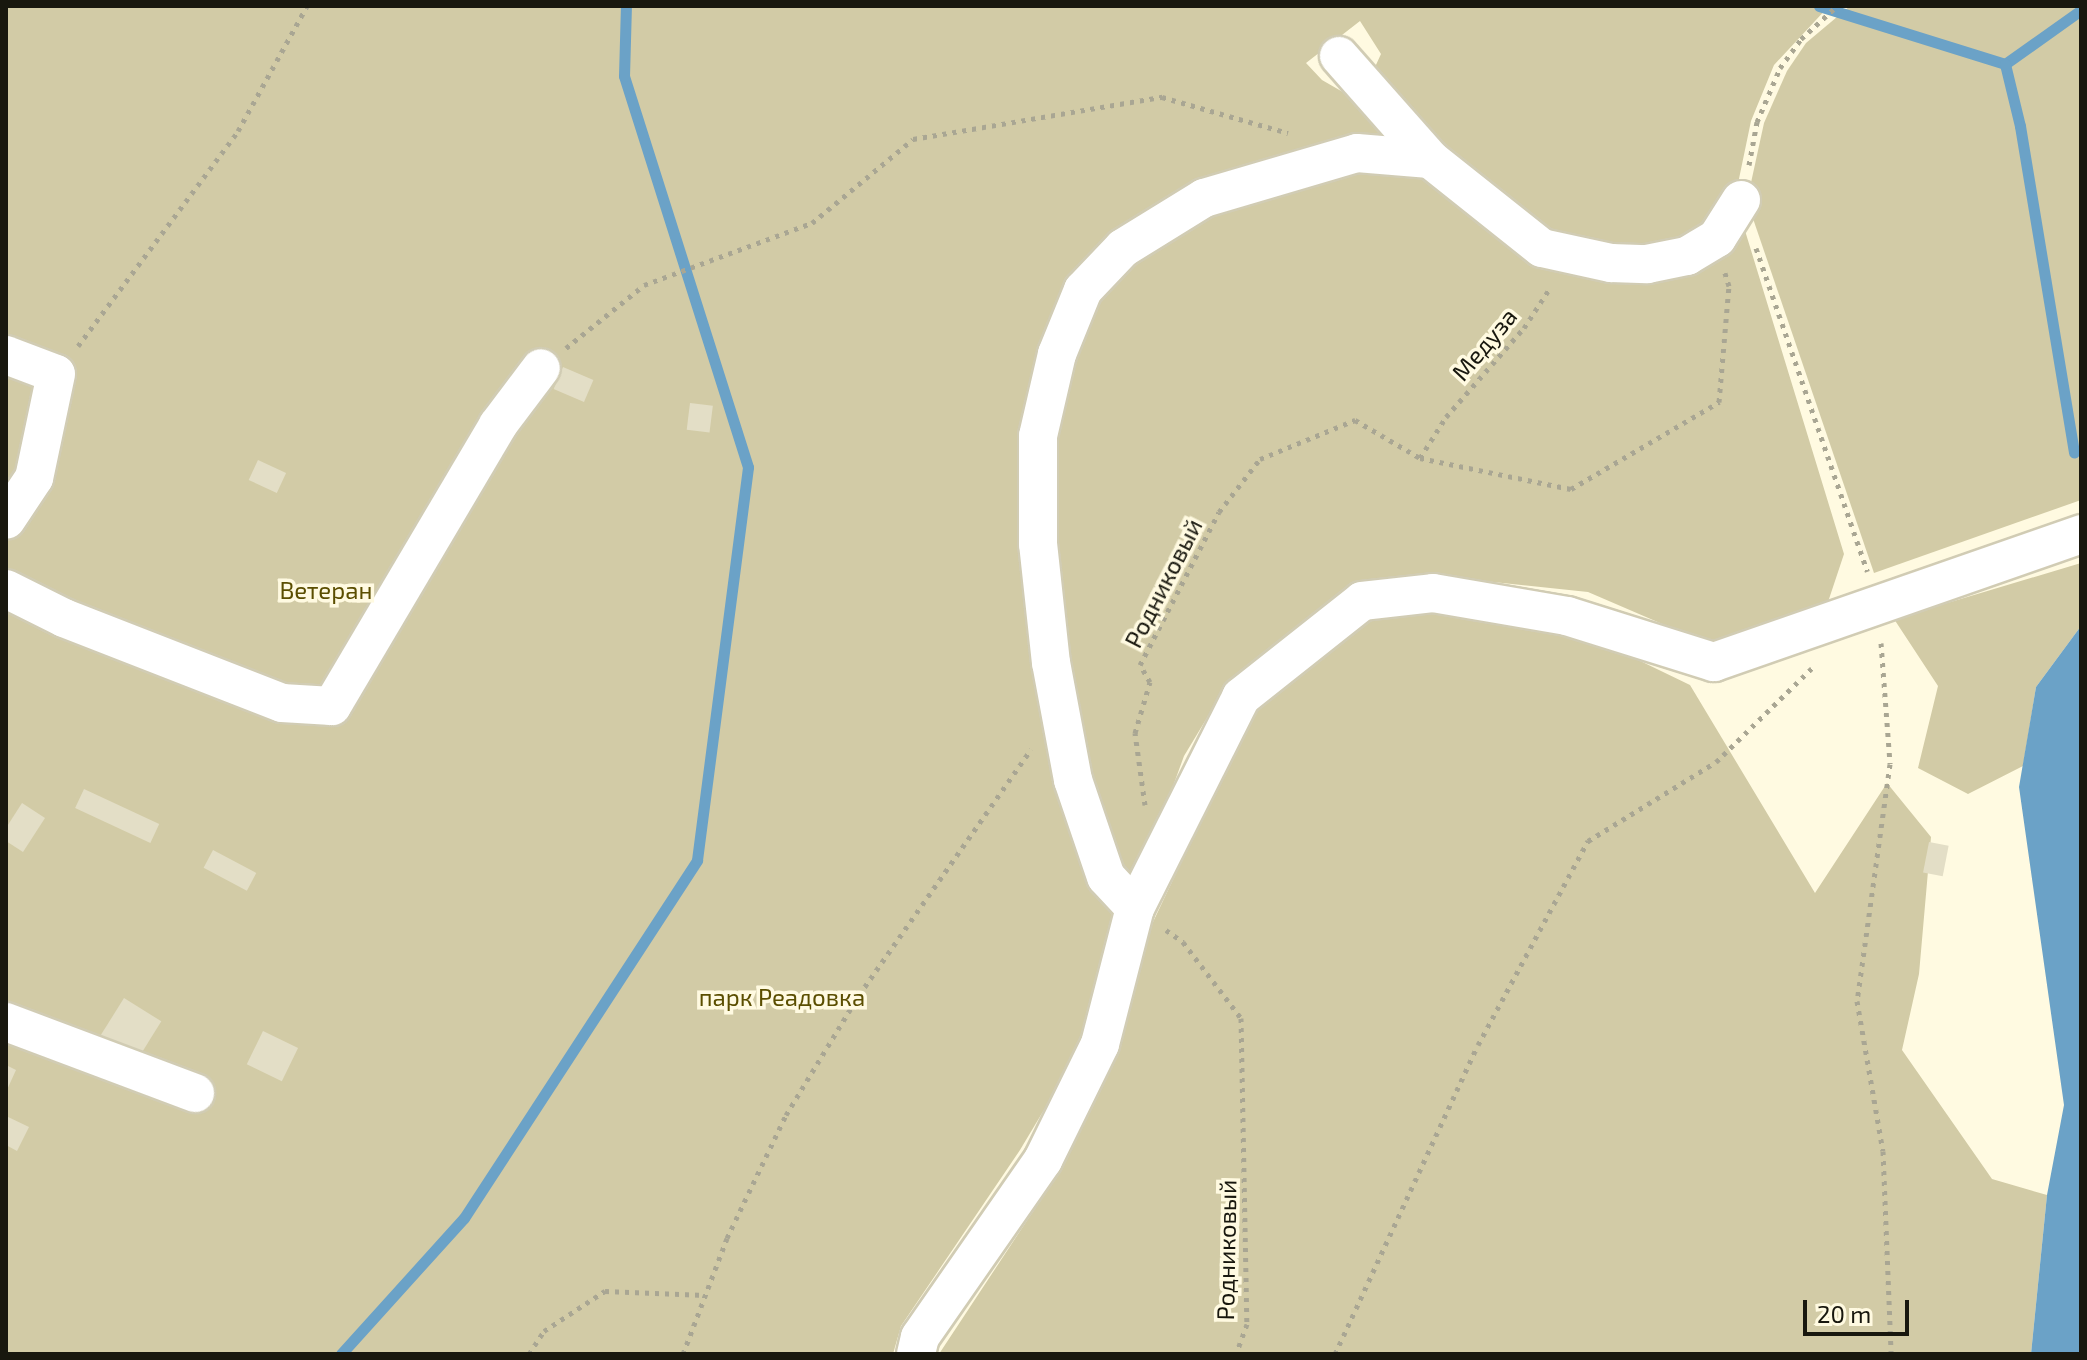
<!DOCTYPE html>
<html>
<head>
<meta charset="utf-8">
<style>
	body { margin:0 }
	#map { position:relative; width:2087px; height:1360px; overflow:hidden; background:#fffae1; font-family:"Exo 2",sans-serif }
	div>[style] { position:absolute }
	.green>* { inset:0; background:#d2cba6 }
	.water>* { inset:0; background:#6ba2c7 }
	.stream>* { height:11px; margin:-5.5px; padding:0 5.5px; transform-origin:5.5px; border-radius:5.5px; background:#6ba2c7 }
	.building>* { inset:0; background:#e3dec6; transform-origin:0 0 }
	.path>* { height:5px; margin-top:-2.5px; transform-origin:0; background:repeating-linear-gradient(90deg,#a9a693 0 4px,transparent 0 10px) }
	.roads { filter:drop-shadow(2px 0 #d1ccb4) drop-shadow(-2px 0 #d1ccb4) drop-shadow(0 2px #d1ccb4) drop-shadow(0 -2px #d1ccb4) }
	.minor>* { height:38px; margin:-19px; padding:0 19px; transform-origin:19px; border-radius:19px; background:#fff }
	span { translate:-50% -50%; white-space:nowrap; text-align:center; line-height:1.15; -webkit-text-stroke:7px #fffae1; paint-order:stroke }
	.street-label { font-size:24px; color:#18170e }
	.park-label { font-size:24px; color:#5b4e00 }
	.frame { position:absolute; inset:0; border:8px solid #18170e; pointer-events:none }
	.scale { position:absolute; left:1803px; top:1300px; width:106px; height:36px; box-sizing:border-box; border:4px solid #18170e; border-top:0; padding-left:10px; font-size:24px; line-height:28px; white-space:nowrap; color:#18170e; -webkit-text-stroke:6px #fffae1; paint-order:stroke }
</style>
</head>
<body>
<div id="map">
	<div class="green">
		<i style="clip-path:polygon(6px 6px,1829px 6px,1774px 65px,1751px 121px,1735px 198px,1686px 252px,1544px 243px,1476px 191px,1398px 101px,1375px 67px,1381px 54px,1360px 21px,1306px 63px,1322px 80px,1355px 99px,1411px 153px,1320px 155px,1076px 287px,1029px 545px,1122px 919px,1087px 1038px,1020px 1150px,901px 1326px,893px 1354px,6px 1354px)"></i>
		<i style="clip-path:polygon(1850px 6px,2081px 6px,2081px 500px,1874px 573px,1747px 201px,1764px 123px,1787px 71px,1806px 43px)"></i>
		<i style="clip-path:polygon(1430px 166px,1540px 252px,1647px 268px,1739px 211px,1844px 554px,1826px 608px,1711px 645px,1588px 592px,1437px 576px,1228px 683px,1184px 756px,1137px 885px,1114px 865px,1083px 778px,1047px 544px,1064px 355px,1129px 253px,1208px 204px,1325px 168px)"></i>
		<i style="clip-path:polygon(2081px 563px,2081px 626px,2036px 687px,2023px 766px,1968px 794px,1918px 768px,1938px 686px,1894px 619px)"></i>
		<i style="clip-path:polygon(1427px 612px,1601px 642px,1690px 685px,1815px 893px,1887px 783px,1931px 837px,1919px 974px,1902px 1050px,1992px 1179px,2047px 1195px,2031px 1354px,939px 1354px,1059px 1172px,1111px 1050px,1153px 922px,1253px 711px,1362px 618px)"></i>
	</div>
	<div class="water">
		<i style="clip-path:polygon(2081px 626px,2081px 1354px,2031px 1354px,2047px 1195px,2064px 1105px,2019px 787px,2036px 687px)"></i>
	</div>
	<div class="stream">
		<i style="left:1819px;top:6px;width:195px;rotate:17.3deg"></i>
		<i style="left:2005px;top:64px;width:93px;rotate:-35.4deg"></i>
		<i style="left:2005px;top:64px;width:64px;rotate:76.4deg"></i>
		<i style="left:2020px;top:126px;width:331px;rotate:80.6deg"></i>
		<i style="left:341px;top:1354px;width:183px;rotate:-47.9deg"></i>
		<i style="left:464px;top:1218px;width:427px;rotate:-56.9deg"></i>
		<i style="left:697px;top:860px;width:396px;rotate:-82.6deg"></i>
		<i style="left:748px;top:467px;width:410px;rotate:-107.6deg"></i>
		<i style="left:624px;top:76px;width:70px;rotate:-88.4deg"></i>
	</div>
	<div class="building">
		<i style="left:563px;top:367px;width:33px;height:24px;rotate:23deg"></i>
		<i style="left:690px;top:403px;width:23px;height:27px;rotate:7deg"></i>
		<i style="left:258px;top:460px;width:31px;height:22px;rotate:25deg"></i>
		<i style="left:84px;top:789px;width:83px;height:21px;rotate:25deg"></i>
		<i style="clip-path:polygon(22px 803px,45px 818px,23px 852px,6px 841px,6px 828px)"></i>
		<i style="left:1929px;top:842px;width:20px;height:31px;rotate:11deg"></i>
		<i style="left:213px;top:850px;width:49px;height:20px;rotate:28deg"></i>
		<i style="left:124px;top:998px;width:44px;height:44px;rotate:32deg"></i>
		<i style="left:263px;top:1031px;width:39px;height:37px;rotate:26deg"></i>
		<i style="clip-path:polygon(6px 1065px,16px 1070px,6px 1092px)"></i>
		<i style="clip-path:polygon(6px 1116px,29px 1127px,17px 1151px,6px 1145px)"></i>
	</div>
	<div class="path">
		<i style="left:1749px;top:165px;width:44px;rotate:-79.5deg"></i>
		<i style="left:1757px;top:122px;width:59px;rotate:-66.9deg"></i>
		<i style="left:1780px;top:68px;width:36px;rotate:-54deg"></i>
		<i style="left:1801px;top:39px;width:49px;rotate:-42.5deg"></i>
		<i style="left:1756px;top:248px;width:342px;rotate:71deg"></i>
		<i style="left:78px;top:346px;width:268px;rotate:-53.3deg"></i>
		<i style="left:238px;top:131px;width:143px;rotate:-61.1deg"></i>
		<i style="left:566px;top:348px;width:100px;rotate:-38.9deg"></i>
		<i style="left:644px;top:285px;width:179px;rotate:-20.3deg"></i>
		<i style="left:812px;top:223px;width:131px;rotate:-39.7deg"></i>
		<i style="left:913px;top:139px;width:253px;rotate:-9.6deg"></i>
		<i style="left:1162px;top:97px;width:131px;rotate:15.9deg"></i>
		<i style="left:1420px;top:458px;width:49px;rotate:-57.6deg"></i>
		<i style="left:1446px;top:417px;width:118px;rotate:-48.8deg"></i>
		<i style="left:1524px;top:328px;width:48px;rotate:-57deg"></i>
		<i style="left:1881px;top:643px;width:121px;rotate:85.7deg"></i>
		<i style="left:1890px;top:764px;width:239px;rotate:97.9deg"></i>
		<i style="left:1857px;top:1001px;width:152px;rotate:80.2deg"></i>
		<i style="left:1883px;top:1151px;width:203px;rotate:87.7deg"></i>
		<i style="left:1145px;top:805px;width:73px;rotate:-97.9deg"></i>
		<i style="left:1135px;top:733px;width:53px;rotate:-73.6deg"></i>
		<i style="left:1150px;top:682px;width:20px;rotate:-120deg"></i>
		<i style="left:1140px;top:665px;width:172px;rotate:-62.7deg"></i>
		<i style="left:1219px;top:512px;width:67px;rotate:-52.3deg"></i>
		<i style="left:1260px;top:459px;width:103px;rotate:-22.3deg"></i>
		<i style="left:1355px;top:420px;width:75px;rotate:30.3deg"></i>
		<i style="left:1420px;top:458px;width:154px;rotate:11.6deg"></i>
		<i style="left:1571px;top:489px;width:172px;rotate:-30.4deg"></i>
		<i style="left:1719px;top:402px;width:116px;rotate:-85.1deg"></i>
		<i style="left:1729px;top:286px;width:14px;rotate:-107deg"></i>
		<i style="left:1166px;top:930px;width:21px;rotate:35deg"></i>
		<i style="left:1183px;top:942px;width:96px;rotate:52.7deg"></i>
		<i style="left:1241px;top:1018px;width:306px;rotate:88.9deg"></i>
		<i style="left:1247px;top:1324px;width:32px;rotate:110deg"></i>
		<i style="left:529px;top:1354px;width:27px;rotate:-57deg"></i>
		<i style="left:544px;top:1331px;width:73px;rotate:-33.3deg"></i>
		<i style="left:605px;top:1291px;width:100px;rotate:2.3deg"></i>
		<i style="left:683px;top:1354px;width:124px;rotate:-69.2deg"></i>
		<i style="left:727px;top:1238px;width:136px;rotate:-64.4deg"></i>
		<i style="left:786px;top:1115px;width:140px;rotate:-58.7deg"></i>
		<i style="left:859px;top:995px;width:300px;rotate:-55deg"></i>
		<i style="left:1335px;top:1354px;width:340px;rotate:-65.2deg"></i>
		<i style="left:1478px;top:1045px;width:232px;rotate:-61.7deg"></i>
		<i style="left:1588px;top:841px;width:150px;rotate:-31.7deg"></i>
		<i style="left:1716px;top:762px;width:134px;rotate:-44.4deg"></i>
	</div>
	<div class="roads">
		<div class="minor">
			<i style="left:1339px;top:56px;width:137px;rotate:48.5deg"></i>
			<i style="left:6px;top:355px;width:53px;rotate:20.8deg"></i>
			<i style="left:56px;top:374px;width:106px;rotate:101.9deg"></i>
			<i style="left:34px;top:478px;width:50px;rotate:123.7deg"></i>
			<i style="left:6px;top:589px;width:65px;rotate:26.6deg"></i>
			<i style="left:64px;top:618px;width:234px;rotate:21.3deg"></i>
			<i style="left:282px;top:703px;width:50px;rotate:3.4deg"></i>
			<i style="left:332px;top:706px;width:326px;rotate:-59.4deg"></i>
			<i style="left:498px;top:425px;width:71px;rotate:-53deg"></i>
			<i style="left:1135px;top:908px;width:42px;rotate:-133.1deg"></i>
			<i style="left:1106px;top:877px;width:102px;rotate:-108.8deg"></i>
			<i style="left:1073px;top:780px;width:119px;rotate:-100.6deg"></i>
			<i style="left:1051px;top:663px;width:120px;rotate:-96.2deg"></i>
			<i style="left:1038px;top:544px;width:108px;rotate:-90deg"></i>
			<i style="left:1038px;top:436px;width:84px;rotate:-77deg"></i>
			<i style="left:1057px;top:354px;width:69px;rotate:-67.9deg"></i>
			<i style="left:1083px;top:290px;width:58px;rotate:-46.4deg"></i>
			<i style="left:1123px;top:248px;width:95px;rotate:-31.7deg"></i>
			<i style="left:1204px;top:198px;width:159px;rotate:-16.4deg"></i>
			<i style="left:1357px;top:153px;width:73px;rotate:4.7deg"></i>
			<i style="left:1430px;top:159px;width:143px;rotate:38.5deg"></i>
			<i style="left:1542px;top:248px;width:71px;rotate:12.3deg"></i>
			<i style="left:1611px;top:263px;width:36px;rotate:2deg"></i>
			<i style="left:1647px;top:264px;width:41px;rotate:-11.3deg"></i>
			<i style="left:1687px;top:256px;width:35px;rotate:-31deg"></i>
			<i style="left:1717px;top:238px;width:45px;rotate:-57.7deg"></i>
			<i style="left:6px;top:1022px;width:202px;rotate:20.6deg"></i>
			<i style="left:916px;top:1354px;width:17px;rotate:-77deg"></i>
			<i style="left:920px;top:1337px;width:216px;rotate:-55.2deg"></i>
			<i style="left:1043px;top:1160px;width:129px;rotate:-63.8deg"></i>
			<i style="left:1100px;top:1044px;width:140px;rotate:-75.6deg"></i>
			<i style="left:1135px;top:908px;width:236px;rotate:-63.3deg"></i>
			<i style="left:1241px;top:697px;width:154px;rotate:-38.4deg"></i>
			<i style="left:1362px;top:601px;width:71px;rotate:-6.4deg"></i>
			<i style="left:1433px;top:593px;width:136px;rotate:9.7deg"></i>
			<i style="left:1567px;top:616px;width:154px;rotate:17.4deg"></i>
			<i style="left:1714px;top:662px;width:389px;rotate:-19.2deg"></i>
		</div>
	</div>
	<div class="street-label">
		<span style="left:1484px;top:344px;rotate:-50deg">Медуза</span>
		<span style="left:1163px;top:583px;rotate:-63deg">Родниковый</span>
		<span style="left:1226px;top:1250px;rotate:-89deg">Родниковый</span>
	</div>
	<div class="park-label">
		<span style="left:326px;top:590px">Ветеран</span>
		<span style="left:782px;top:997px">парк Реадовка</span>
	</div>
	<div class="frame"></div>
	<div class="scale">20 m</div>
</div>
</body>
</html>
